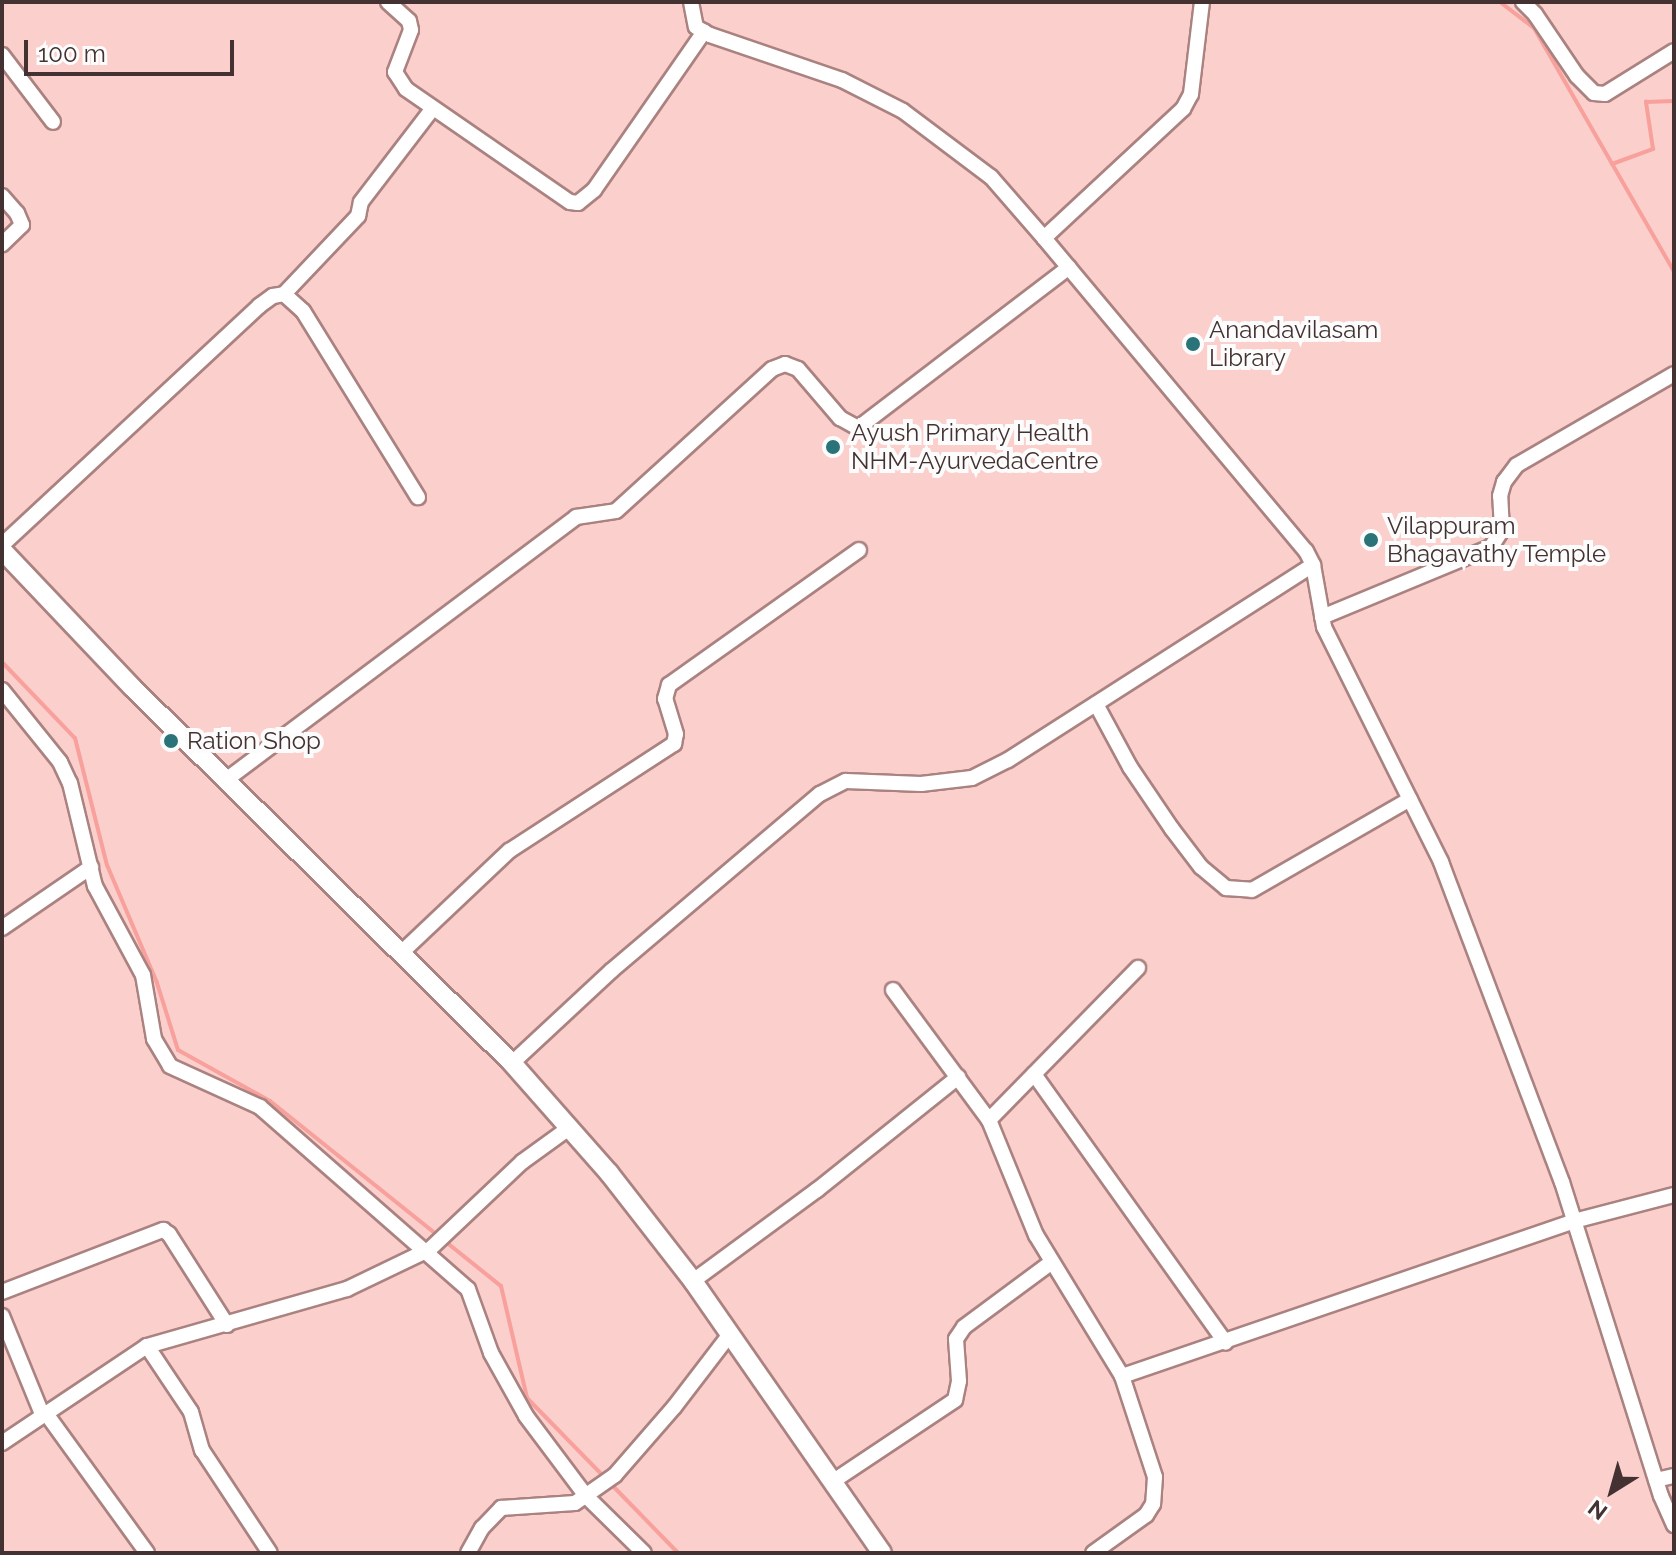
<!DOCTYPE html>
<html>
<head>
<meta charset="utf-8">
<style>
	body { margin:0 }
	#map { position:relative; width:1676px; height:1555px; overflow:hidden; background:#fbcfcc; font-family:Raleway,sans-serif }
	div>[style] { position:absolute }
	.stream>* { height:4px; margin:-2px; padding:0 2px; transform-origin:2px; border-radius:2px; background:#f8a09c }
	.roads { filter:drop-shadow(2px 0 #aa8280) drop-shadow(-2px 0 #aa8280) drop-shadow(0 2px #aa8280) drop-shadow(0 -2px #aa8280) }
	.minor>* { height:14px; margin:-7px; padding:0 7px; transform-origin:7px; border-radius:7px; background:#fff }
	.tertiary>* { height:18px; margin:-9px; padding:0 9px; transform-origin:9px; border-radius:9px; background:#fff }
	.dots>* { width:22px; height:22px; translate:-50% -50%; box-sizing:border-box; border:4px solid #fcfcfc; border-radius:50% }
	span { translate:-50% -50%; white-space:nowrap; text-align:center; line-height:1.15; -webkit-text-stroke:8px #fcfcfc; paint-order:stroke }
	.poi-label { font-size:24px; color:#433231 }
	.left { translate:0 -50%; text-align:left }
	.frame { position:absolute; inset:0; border:4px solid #433231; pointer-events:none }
	.north { position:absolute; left:1572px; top:1451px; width:80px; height:80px; -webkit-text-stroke:6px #fcfcfc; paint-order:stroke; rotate:217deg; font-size:22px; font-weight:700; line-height:32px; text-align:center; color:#433231 }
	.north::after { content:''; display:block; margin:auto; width:28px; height:36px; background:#433231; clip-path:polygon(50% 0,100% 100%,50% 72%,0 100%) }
	.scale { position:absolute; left:24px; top:40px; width:210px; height:36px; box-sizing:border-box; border:4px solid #433231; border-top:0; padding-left:10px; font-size:24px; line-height:28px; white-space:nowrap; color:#433231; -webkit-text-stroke:6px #fcfcfc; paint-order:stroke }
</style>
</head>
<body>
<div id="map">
	<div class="stream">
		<i style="left:1500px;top:2px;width:43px;rotate:37.4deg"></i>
		<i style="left:1534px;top:28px;width:280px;rotate:60.1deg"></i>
		<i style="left:1612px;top:164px;width:44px;rotate:-20.1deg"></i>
		<i style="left:1653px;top:149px;width:48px;rotate:-98.5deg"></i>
		<i style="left:1646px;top:102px;width:28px;rotate:-2deg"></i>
		<i style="left:2px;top:662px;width:105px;rotate:46.2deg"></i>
		<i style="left:75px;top:738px;width:131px;rotate:75.9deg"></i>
		<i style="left:107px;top:865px;width:128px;rotate:67deg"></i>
		<i style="left:157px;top:983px;width:70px;rotate:72.6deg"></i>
		<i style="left:178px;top:1050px;width:105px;rotate:29deg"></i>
		<i style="left:270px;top:1101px;width:296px;rotate:38.7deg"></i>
		<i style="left:501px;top:1286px;width:115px;rotate:76.9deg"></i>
		<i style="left:527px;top:1398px;width:110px;rotate:45.7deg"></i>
		<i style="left:610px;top:1483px;width:98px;rotate:45.8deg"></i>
	</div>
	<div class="roads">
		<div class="minor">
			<i style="left:388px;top:2px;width:28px;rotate:42deg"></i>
			<i style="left:409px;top:21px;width:9px;rotate:77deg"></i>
			<i style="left:411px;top:30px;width:45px;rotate:110.9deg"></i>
			<i style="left:395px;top:72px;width:20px;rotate:57deg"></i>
			<i style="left:406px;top:89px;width:199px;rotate:34.6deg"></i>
			<i style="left:570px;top:202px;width:8px;rotate:7deg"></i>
			<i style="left:578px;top:203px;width:21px;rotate:-39deg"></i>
			<i style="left:594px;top:190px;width:193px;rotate:-55.2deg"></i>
			<i style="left:691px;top:2px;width:25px;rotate:79deg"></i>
			<i style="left:696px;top:27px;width:16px;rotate:30deg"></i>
			<i style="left:710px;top:35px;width:139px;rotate:18.8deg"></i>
			<i style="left:842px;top:80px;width:68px;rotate:26.9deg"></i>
			<i style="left:903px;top:111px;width:110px;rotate:36.9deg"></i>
			<i style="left:991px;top:177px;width:81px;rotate:49deg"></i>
			<i style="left:1044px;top:238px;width:190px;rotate:-42.9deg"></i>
			<i style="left:1183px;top:109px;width:17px;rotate:-62deg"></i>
			<i style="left:1191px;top:94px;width:93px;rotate:-83.2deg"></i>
			<i style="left:1523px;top:2px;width:17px;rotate:45deg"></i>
			<i style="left:1535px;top:14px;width:75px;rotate:55.9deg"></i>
			<i style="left:1577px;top:76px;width:24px;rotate:45deg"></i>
			<i style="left:1594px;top:93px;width:11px;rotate:5deg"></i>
			<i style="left:1605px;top:94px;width:81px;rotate:-31.9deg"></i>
			<i style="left:2px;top:55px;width:84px;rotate:52.7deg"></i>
			<i style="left:2px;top:196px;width:23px;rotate:49deg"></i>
			<i style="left:17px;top:213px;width:13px;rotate:67deg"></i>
			<i style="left:22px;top:225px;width:28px;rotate:136deg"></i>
			<i style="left:1044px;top:238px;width:408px;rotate:50.1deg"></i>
			<i style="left:1306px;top:551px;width:16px;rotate:63deg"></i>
			<i style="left:1313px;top:565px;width:63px;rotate:79.9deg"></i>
			<i style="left:1324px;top:627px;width:263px;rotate:63.5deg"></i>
			<i style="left:1441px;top:862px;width:342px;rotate:69.3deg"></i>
			<i style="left:1562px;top:1182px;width:329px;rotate:72.5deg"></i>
			<i style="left:1661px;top:1496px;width:32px;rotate:66deg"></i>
			<i style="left:284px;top:294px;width:108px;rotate:-46.5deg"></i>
			<i style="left:358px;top:216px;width:14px;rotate:-78deg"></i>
			<i style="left:361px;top:202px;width:118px;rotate:-52.5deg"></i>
			<i style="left:2px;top:545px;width:351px;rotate:-42.9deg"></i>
			<i style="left:259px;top:306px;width:17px;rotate:-36deg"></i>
			<i style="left:273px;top:296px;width:11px;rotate:-10deg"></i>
			<i style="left:284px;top:294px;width:25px;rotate:42deg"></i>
			<i style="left:303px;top:311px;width:219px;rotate:58.3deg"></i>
			<i style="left:1322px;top:617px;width:183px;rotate:-22.5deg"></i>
			<i style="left:1491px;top:547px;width:20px;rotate:-57deg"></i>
			<i style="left:1502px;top:530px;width:34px;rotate:-93deg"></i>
			<i style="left:1500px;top:496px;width:15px;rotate:-74deg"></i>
			<i style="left:1504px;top:482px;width:21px;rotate:-53deg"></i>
			<i style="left:1517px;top:465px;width:181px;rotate:-30.1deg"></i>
			<i style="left:2px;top:690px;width:92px;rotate:51.1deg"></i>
			<i style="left:60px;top:762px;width:23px;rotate:65deg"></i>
			<i style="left:70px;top:783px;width:106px;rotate:76.4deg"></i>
			<i style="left:95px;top:886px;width:101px;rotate:61.7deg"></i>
			<i style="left:143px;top:975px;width:65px;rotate:80.2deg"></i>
			<i style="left:154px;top:1039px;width:31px;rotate:59deg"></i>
			<i style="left:170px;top:1066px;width:99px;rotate:24.5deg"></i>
			<i style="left:260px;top:1107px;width:276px;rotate:41.2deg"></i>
			<i style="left:468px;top:1289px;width:68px;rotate:70.2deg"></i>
			<i style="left:491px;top:1353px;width:72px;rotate:60.9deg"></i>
			<i style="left:526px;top:1416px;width:100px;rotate:53.1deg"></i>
			<i style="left:586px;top:1496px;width:81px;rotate:44.5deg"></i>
			<i style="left:1096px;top:704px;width:72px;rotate:61.6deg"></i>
			<i style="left:1130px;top:767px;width:75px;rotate:55.9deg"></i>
			<i style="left:1172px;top:829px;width:48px;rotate:52.7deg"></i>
			<i style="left:1201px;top:867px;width:33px;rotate:40deg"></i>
			<i style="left:1226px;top:888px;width:26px;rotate:4deg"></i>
			<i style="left:1252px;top:890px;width:182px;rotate:-29.9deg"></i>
			<i style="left:226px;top:780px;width:438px;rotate:-36.9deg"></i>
			<i style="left:576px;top:517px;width:40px;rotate:-8.5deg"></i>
			<i style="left:616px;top:511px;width:211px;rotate:-42.3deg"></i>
			<i style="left:772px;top:369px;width:14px;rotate:-21deg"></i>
			<i style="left:785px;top:364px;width:14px;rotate:21deg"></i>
			<i style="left:798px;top:369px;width:65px;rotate:49.4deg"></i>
			<i style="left:840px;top:418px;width:21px;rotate:29deg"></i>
			<i style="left:858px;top:428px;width:265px;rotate:-37.3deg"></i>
			<i style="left:2px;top:928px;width:108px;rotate:-34.4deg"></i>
			<i style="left:401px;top:953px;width:149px;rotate:-43.4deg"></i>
			<i style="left:509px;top:851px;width:197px;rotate:-33deg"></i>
			<i style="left:674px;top:744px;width:10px;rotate:-79deg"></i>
			<i style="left:676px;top:734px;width:37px;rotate:-107deg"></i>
			<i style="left:665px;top:699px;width:15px;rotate:-74deg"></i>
			<i style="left:669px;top:685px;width:233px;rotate:-35.4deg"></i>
			<i style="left:893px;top:990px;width:162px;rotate:53.6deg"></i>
			<i style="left:989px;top:1120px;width:124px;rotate:67.8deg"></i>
			<i style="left:1036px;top:1235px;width:165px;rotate:58.6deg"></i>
			<i style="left:1122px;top:1376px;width:106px;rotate:71.9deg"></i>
			<i style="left:1155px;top:1477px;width:27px;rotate:94deg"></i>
			<i style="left:1153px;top:1504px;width:13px;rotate:122deg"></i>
			<i style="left:1146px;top:1515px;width:65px;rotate:144.4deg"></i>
			<i style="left:512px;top:1063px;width:135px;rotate:-42.9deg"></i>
			<i style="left:611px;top:971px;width:274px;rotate:-40.3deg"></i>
			<i style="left:820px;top:794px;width:29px;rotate:-27deg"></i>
			<i style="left:846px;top:781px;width:75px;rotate:2.3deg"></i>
			<i style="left:921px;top:784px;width:51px;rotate:-6.7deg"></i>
			<i style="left:972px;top:778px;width:40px;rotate:-26.6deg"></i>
			<i style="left:1008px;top:760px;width:362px;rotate:-32.6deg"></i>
			<i style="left:1034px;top:1074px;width:330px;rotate:54.5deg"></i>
			<i style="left:989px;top:1120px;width:213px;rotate:-45.6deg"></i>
			<i style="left:693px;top:1281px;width:154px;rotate:-36.3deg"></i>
			<i style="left:817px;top:1190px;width:181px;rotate:-38.7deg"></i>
			<i style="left:2px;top:1292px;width:173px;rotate:-21.1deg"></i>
			<i style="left:163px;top:1230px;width:7px;rotate:34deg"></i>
			<i style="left:169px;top:1234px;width:108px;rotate:57.5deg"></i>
			<i style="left:2px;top:1316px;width:106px;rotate:67.8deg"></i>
			<i style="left:147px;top:1346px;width:79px;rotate:56.3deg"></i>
			<i style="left:191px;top:1412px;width:40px;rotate:74deg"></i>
			<i style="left:202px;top:1450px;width:123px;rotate:56.6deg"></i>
			<i style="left:1122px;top:1376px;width:478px;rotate:-18.9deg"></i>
			<i style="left:1574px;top:1221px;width:103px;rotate:-14.6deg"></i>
			<i style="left:45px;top:1412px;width:174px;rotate:54.1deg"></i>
			<i style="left:2px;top:1443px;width:174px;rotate:-33.8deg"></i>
			<i style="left:147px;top:1346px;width:208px;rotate:-15.9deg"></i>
			<i style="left:347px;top:1289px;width:92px;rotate:-25.7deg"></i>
			<i style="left:430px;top:1249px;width:127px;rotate:-43.4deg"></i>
			<i style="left:522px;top:1162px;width:58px;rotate:-35.9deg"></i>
			<i style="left:1656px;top:1480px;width:18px;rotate:-13deg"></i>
			<i style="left:832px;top:1482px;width:148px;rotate:-33.7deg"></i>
			<i style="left:955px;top:1400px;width:19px;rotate:-78deg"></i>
			<i style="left:959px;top:1381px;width:42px;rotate:-94.1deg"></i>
			<i style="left:956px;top:1339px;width:14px;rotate:-56deg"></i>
			<i style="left:964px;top:1327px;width:109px;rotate:-36.5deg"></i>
			<i style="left:468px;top:1553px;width:29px;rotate:-61deg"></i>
			<i style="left:482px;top:1528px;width:28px;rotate:-46deg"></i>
			<i style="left:501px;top:1508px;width:74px;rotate:-3.9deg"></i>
			<i style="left:575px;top:1503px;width:49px;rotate:-35deg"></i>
			<i style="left:615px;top:1475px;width:91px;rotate:-49deg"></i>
			<i style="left:675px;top:1406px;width:91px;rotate:-52.6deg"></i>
		</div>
		<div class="tertiary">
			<i style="left:2px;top:550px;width:190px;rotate:46.5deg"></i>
			<i style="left:133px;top:688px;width:533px;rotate:44.7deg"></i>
			<i style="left:512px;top:1063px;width:147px;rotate:48.6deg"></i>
			<i style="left:609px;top:1173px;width:137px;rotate:52.1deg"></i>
			<i style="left:693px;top:1281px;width:331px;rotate:55.2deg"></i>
		</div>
	</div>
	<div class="dots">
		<i style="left:1193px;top:344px;background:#297379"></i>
		<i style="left:833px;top:447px;background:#297379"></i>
		<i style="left:1371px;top:540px;background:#297379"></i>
		<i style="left:171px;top:741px;background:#297379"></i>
	</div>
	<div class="poi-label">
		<span class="left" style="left:1209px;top:344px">Anandavilasam<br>Library</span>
		<span class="left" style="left:851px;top:447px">Ayush Primary Health<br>NHM-AyurvedaCentre</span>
		<span class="left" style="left:1387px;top:540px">Vilappuram<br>Bhagavathy Temple</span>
		<span class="left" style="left:187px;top:741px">Ration Shop</span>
	</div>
	<div class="frame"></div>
	<div class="north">N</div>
	<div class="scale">100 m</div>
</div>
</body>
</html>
